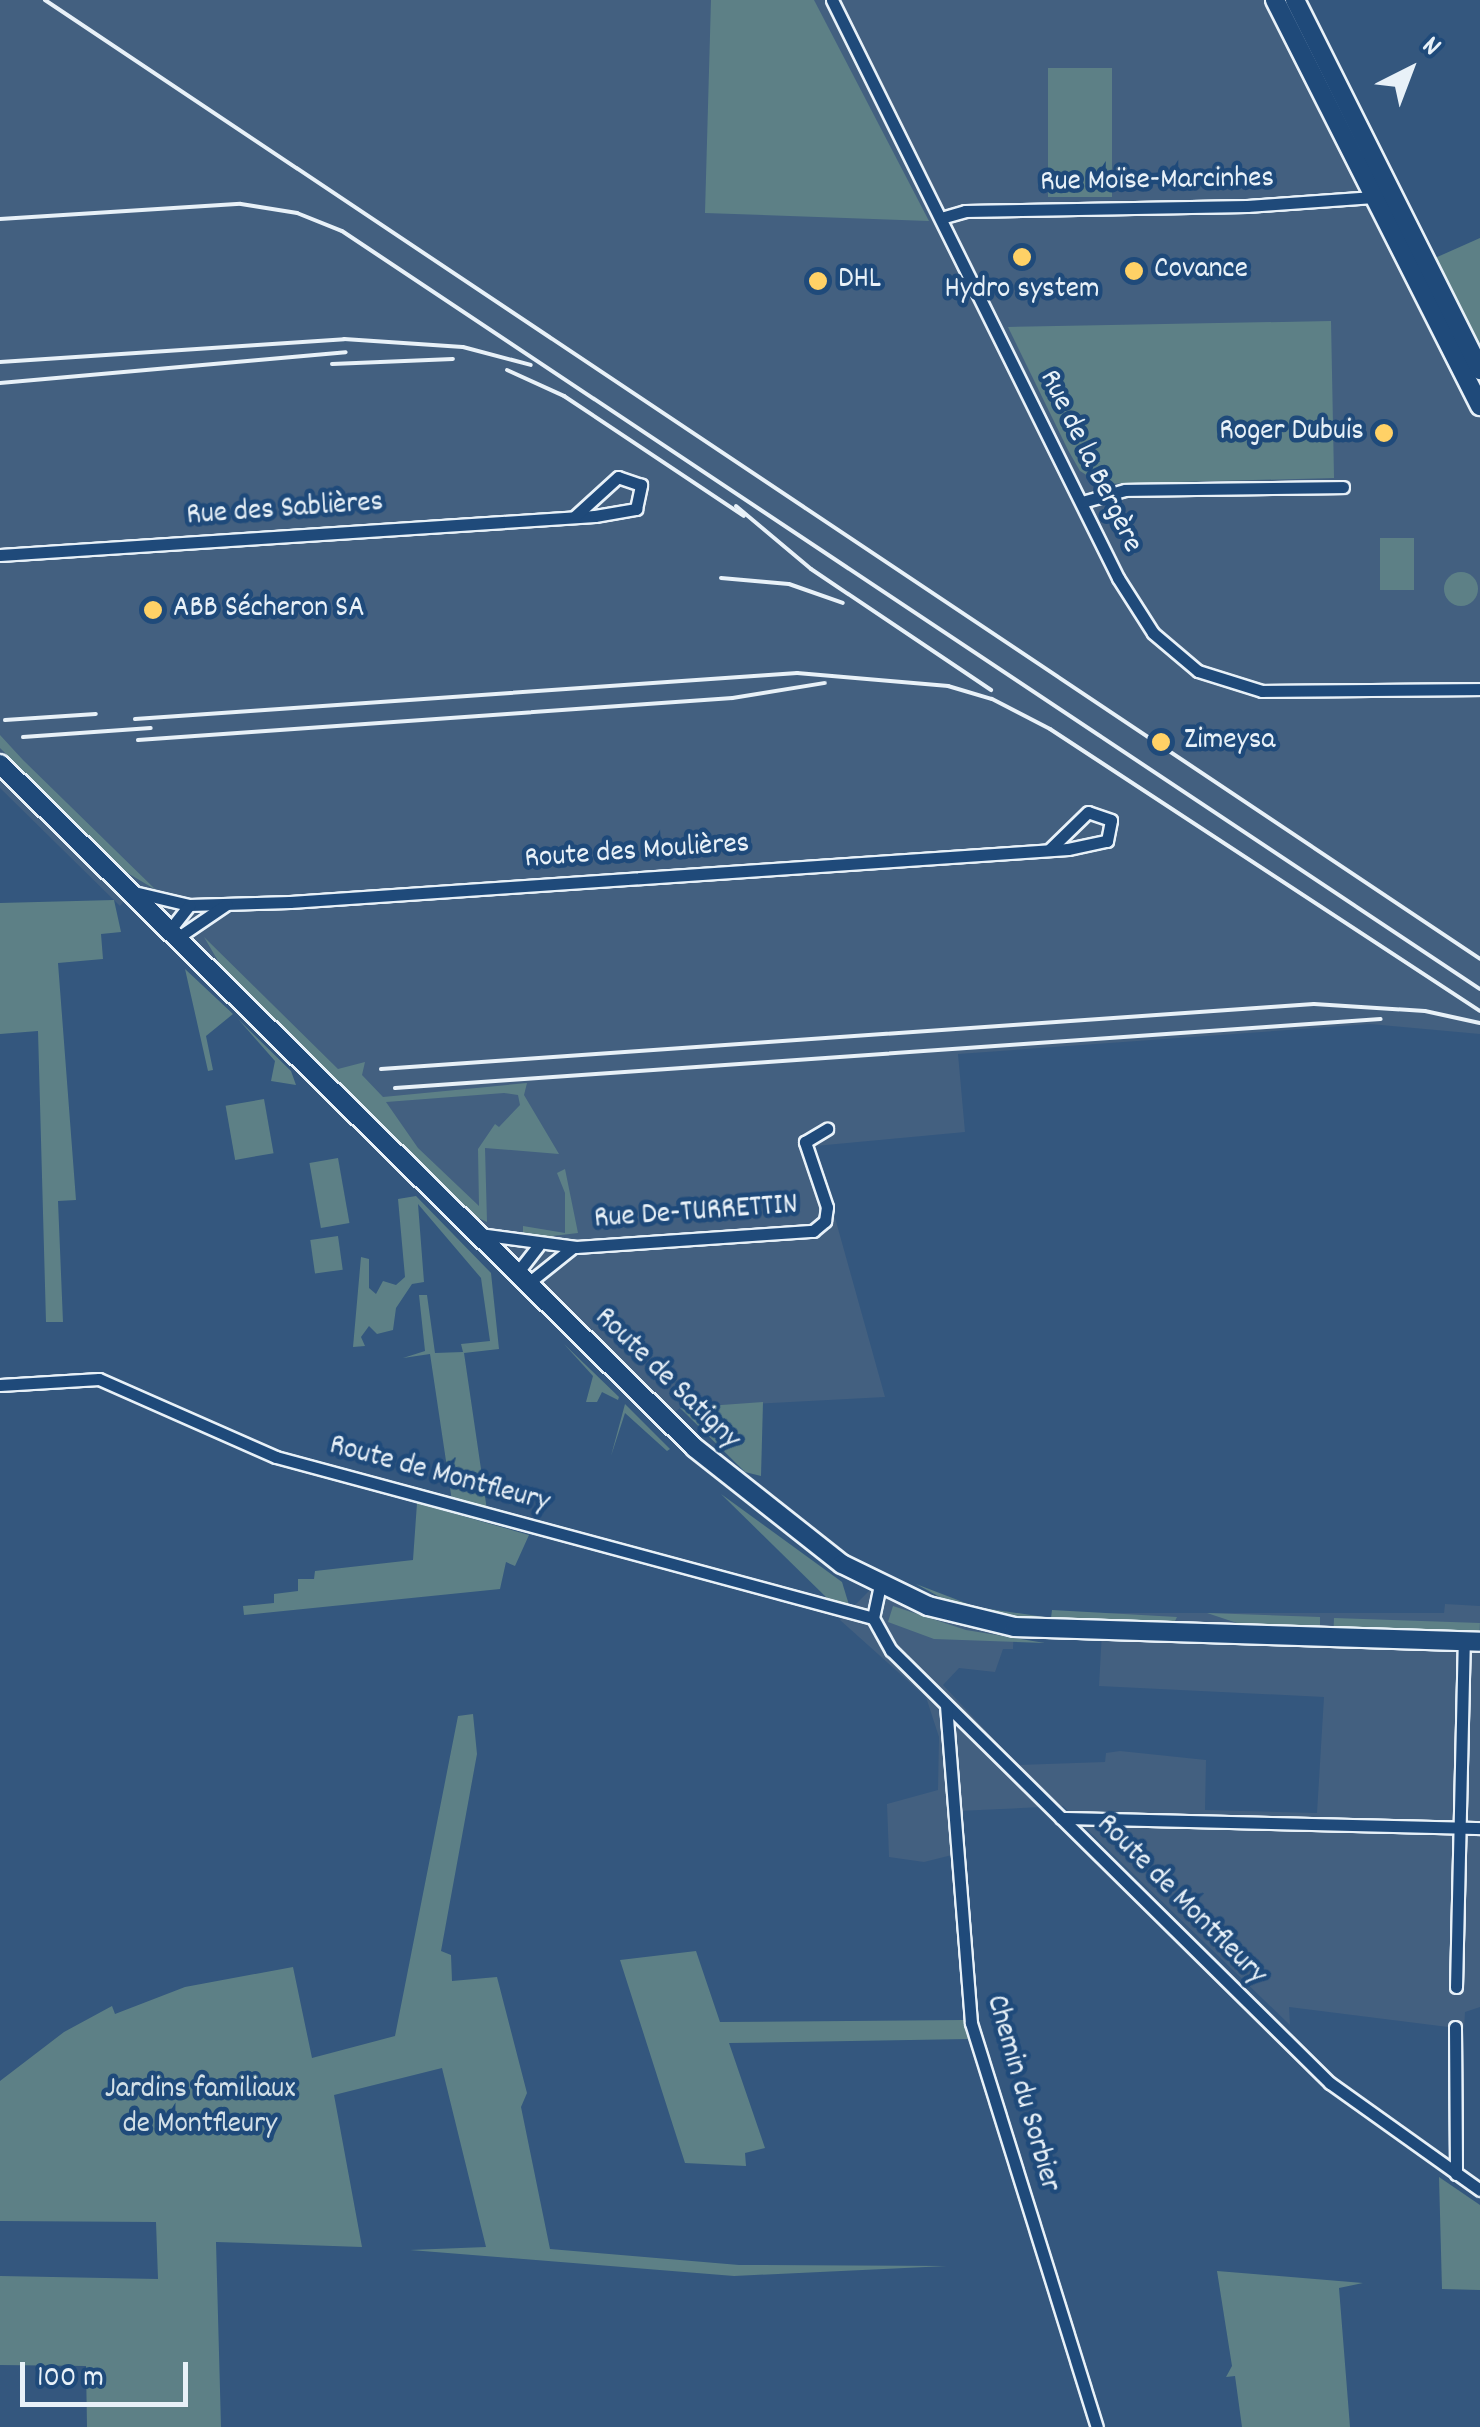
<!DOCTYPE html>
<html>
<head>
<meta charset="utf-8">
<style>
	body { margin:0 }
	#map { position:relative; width:1480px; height:2427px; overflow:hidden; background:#34577e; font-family:Dekko,sans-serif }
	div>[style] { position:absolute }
	.built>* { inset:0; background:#436080 }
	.green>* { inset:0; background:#5d8086; transform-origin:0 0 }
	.round { border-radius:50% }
	.roads { filter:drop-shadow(2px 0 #e8f1f8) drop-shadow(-2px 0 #e8f1f8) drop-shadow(0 2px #e8f1f8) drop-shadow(0 -2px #e8f1f8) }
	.street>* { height:11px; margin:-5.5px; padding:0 5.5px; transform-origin:5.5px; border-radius:5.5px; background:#1f4a7a }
	.secondary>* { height:18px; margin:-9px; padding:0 9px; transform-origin:9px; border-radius:9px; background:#1f4a7a }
	.rail>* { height:4px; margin:-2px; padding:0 2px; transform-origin:2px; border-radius:2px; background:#e8f1f8 }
	.dots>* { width:28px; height:28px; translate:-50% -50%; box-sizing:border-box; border:5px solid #1f4a7a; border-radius:50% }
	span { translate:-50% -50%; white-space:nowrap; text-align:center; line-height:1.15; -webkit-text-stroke:9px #1f4a7a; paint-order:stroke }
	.street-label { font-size:30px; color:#e8f1f8 }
	.poi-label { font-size:30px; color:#e8f1f8 }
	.left { translate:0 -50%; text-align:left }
	.right { translate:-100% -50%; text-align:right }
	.park-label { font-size:30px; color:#d3e0e7 }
	.north { position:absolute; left:1360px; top:20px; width:100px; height:100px; -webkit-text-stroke:8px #1f4a7a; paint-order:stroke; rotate:42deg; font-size:28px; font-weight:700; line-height:40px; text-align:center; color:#e8f1f8 }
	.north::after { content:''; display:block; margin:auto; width:35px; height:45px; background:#e8f1f8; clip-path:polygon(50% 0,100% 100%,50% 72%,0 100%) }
	.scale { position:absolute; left:20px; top:2362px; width:168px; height:45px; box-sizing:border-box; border:5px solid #e8f1f8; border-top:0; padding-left:12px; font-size:30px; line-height:35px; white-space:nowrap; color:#e8f1f8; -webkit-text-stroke:8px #1f4a7a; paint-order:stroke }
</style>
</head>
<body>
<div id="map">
	<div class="built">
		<i style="clip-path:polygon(0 0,1305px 0,1480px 347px,1480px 1034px,1370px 1024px,958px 1054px,965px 1132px,815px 1146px,885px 1397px,680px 1408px,660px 1424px,125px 900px,120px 906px,0 788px)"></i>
		<i style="clip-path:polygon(871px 1589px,1014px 1625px,1013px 1649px,1003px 1649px,995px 1672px,959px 1668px,943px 1685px,1018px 1765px,1105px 1762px,1106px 1753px,1120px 1751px,1206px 1760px,1205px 1810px,1317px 1813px,1324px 1697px,1099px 1686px,1103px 1613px,1444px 1613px,1445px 1604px,1480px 1606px,1480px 2007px,1465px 2012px,1464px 2029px,1289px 2007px,1290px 2025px,1063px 1806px,958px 1811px,960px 1853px,924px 1862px,889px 1857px,887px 1804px,938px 1790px,939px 1737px,926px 1697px,840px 1620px)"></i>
	</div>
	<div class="green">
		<i style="clip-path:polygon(711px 0,814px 0,929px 221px,705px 213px)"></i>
		<i style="left:1112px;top:68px;width:129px;height:64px;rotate:90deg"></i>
		<i style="clip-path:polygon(1480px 238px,1480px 347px,1435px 258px)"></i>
		<i style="clip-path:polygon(1331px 321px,1334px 478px,1101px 484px,1080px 471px,1068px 450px,1008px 327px)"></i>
		<i style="left:1380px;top:538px;width:34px;height:52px"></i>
		<i class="round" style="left:1444px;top:572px;width:34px;height:34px"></i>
		<i style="clip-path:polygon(0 735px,23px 760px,156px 890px,126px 872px,0 748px)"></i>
		<i style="clip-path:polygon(114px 900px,121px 932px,101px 934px,103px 959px,58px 963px,76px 1200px,58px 1201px,63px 1322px,46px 1322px,38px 1031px,0 1034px,0 903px)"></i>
		<i style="clip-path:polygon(evenodd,204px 937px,338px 1069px,365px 1062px,362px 1075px,383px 1097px,527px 1083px,524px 1095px,559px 1154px,485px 1148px,487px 1222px,476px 1217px,221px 966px,204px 937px,504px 1093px,518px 1095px,520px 1105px,499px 1127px,495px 1124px,478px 1149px,479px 1206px,418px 1148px,386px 1102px,504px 1093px)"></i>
		<i style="clip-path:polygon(185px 969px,233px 1014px,206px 1036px,213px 1070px,208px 1071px)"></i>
		<i style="clip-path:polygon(238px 1019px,291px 1071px,296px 1085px,271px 1081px,275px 1061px)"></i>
		<i style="left:264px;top:1099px;width:55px;height:39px;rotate:80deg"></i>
		<i style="left:338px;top:1158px;width:66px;height:29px;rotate:80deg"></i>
		<i style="clip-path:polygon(565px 1169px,578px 1233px,535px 1238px,523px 1235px,523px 1226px,565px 1233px,565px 1193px,557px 1173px)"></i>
		<i style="clip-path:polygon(416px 1196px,491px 1273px,499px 1349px,464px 1353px,487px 1510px,452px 1501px,430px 1354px,403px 1358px,425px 1351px,419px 1295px,427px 1295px,435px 1353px,463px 1352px,461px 1344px,490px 1341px,481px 1278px,418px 1204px,424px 1282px,412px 1284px,396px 1308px,393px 1330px,377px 1334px,369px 1326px,361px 1337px,365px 1346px,353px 1347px,361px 1257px,369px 1259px,369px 1288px,376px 1294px,383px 1281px,396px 1285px,405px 1277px,398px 1199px)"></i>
		<i style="left:338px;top:1236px;width:34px;height:28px;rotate:82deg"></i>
		<i style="clip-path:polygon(564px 1344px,619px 1397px,618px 1400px,602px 1392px,597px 1402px,586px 1402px,593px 1376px)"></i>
		<i style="clip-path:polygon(763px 1402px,761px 1476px,745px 1472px,680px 1408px)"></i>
		<i style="clip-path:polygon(625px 1404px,670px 1449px,667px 1451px,625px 1413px,611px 1456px)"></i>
		<i style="clip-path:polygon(721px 1494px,842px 1582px,849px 1605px,829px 1600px)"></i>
		<i style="clip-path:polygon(417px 1503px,529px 1535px,515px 1566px,506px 1562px,500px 1589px,244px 1615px,243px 1606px,274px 1603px,274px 1594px,298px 1591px,298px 1579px,314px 1579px,315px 1571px,413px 1560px)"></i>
		<i style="clip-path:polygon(916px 1584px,976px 1607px,1051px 1618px,1052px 1610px,1177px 1617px,1174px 1623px,1057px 1620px,1006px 1615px,947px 1601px)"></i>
		<i style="clip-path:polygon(893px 1606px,966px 1630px,1045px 1643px,934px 1639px,888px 1622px)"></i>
		<i style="clip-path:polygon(1207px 1613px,1320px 1617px,1320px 1626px,1237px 1623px)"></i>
		<i style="left:1334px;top:1618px;width:146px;height:9px;rotate:2deg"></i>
		<i style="clip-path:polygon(473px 1714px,477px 1754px,441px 1951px,451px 1955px,452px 1981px,497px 1977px,527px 2093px,521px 2107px,550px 2249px,739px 2265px,947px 2266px,734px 2276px,410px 2250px,486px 2247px,442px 2068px,334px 2095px,362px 2247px,216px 2242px,221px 2427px,87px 2427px,86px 2366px,0 2365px,0 2276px,158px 2279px,156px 2222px,0 2221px,0 2081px,64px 2032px,112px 2006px,115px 2014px,185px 1987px,293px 1967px,312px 2058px,395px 2036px,458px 1716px)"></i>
		<i style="clip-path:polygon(696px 1951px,720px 2022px,964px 2020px,969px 2039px,729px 2043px,765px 2148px,745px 2153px,746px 2166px,685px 2163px,620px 1960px)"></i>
		<i style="clip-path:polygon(1439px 2177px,1480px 2205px,1480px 2290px,1442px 2289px)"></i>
		<i style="clip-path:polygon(1217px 2271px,1363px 2283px,1339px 2288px,1350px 2427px,1242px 2427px,1235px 2376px,1226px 2377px,1232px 2366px)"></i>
	</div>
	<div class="roads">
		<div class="street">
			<i style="left:832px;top:0;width:645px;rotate:63.67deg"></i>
			<i style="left:1118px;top:578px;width:65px;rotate:57.5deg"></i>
			<i style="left:1153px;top:633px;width:59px;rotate:40.2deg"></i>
			<i style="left:1198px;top:671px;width:67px;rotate:17.4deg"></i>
			<i style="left:1262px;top:691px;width:218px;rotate:-0.5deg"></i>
			<i style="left:941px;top:218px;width:25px;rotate:-16deg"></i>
			<i style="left:965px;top:211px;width:282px;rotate:-1deg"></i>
			<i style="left:1247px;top:206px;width:127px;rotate:-4.1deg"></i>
			<i style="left:1082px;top:502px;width:45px;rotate:-15.6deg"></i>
			<i style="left:1125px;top:490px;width:218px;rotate:-0.8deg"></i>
			<i style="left:0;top:555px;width:596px;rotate:-3.75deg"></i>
			<i style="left:595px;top:516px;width:42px;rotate:-9.7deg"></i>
			<i style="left:636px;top:509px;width:25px;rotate:-78deg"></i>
			<i style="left:641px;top:485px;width:24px;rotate:-161deg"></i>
			<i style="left:618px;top:477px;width:59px;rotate:137.7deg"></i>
			<i style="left:134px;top:892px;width:57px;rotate:13.3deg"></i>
			<i style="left:189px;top:905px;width:101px;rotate:-1.7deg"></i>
			<i style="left:290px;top:902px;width:780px;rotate:-3.9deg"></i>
			<i style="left:1068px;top:849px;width:40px;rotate:-12deg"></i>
			<i style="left:1107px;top:841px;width:21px;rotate:-79deg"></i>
			<i style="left:1111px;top:820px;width:24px;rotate:-161deg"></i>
			<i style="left:1088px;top:812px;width:53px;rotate:135.8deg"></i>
			<i style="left:169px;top:931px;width:33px;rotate:-52deg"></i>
			<i style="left:177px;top:938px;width:60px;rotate:-34.2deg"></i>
			<i style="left:479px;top:1234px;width:98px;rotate:7.6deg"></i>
			<i style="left:576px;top:1247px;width:238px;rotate:-3.9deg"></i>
			<i style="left:813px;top:1231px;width:16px;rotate:-40deg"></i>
			<i style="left:825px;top:1221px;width:14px;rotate:-82deg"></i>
			<i style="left:827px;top:1207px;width:69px;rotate:-108.7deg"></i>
			<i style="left:805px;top:1142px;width:26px;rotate:-31deg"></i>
			<i style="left:517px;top:1273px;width:34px;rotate:-52deg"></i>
			<i style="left:527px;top:1284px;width:58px;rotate:-38.7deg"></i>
			<i style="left:0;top:1385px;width:99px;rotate:-3.5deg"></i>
			<i style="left:99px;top:1379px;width:193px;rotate:23.8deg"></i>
			<i style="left:276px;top:1457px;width:618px;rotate:15.09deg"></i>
			<i style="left:880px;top:1585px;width:34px;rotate:102deg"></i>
			<i style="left:873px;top:1618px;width:37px;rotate:61deg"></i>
			<i style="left:891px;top:1650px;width:617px;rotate:44.61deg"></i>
			<i style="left:1330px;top:2083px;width:184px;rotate:35.5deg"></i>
			<i style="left:946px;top:1705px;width:319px;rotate:85.5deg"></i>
			<i style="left:971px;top:2023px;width:423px;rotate:72.7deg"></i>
			<i style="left:1061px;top:1818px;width:419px;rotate:1.4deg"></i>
			<i style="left:1456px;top:1987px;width:345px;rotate:-88.7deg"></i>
			<i style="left:1455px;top:2027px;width:147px;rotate:89.6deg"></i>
		</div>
		<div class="secondary">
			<i style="left:1275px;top:0;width:455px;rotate:63.2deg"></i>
			<i style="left:1295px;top:0;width:414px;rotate:63.4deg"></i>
			<i style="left:0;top:764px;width:975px;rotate:44.54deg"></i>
			<i style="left:695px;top:1448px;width:187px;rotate:38.3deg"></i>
			<i style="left:842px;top:1564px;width:96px;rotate:26deg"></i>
			<i style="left:928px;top:1606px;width:89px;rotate:13.6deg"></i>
			<i style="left:1015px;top:1627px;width:465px;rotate:1.8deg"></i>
		</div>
	</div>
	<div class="rail">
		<i style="left:45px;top:0;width:1726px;rotate:33.75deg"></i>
		<i style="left:0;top:219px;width:241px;rotate:-3.6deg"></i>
		<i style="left:241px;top:204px;width:57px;rotate:9.1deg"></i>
		<i style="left:297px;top:213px;width:48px;rotate:21.8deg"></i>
		<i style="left:342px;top:231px;width:1367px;rotate:33.67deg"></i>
		<i style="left:0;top:362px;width:345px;rotate:-3.8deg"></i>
		<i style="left:344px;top:339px;width:119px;rotate:3.8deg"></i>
		<i style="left:463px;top:347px;width:70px;rotate:14.8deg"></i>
		<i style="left:332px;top:364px;width:121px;rotate:-2.4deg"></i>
		<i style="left:507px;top:370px;width:63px;rotate:24.5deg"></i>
		<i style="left:564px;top:396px;width:216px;rotate:33.7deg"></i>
		<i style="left:0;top:383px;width:347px;rotate:-5.1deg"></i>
		<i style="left:736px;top:506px;width:98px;rotate:40deg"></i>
		<i style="left:811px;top:569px;width:217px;rotate:33.9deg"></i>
		<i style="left:721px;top:578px;width:68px;rotate:5deg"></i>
		<i style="left:789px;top:584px;width:57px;rotate:19.4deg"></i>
		<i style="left:135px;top:719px;width:664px;rotate:-3.97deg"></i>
		<i style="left:797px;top:673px;width:152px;rotate:4.9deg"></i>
		<i style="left:948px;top:686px;width:46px;rotate:16.5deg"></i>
		<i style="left:992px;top:699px;width:65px;rotate:27.3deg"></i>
		<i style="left:1050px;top:729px;width:514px;rotate:33.26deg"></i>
		<i style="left:5px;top:720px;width:91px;rotate:-3.8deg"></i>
		<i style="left:23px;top:737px;width:128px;rotate:-4deg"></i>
		<i style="left:138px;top:740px;width:596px;rotate:-4.04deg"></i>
		<i style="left:733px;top:698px;width:93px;rotate:-9.3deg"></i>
		<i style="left:381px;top:1069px;width:935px;rotate:-3.99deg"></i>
		<i style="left:1314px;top:1004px;width:111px;rotate:3.6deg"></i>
		<i style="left:1425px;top:1011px;width:56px;rotate:12.3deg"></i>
		<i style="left:395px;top:1088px;width:988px;rotate:-4deg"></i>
	</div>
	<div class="dots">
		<i style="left:1022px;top:257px;background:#ffd166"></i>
		<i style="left:1134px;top:271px;background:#ffd166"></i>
		<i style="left:818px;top:281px;background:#ffd166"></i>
		<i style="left:1384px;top:433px;background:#ffd166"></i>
		<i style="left:153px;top:610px;background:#ffd166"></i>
		<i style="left:1161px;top:742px;background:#ffd166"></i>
	</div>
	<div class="street-label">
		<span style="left:1157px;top:182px;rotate:-1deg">Rue Moïse-Marcinhes</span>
		<span style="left:1089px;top:462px;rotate:64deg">Rue de la Bergère</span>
		<span style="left:285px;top:511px;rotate:-4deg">Rue des Sablières</span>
		<span style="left:637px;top:853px;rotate:-4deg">Route des Moulières</span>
		<span style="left:696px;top:1214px;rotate:-4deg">Rue De-TURRETTIN</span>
		<span style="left:666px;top:1380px;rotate:44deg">Route de Satigny</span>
		<span style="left:439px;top:1476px;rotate:15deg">Route de Montfleury</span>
		<span style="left:1180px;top:1901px;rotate:45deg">Route de Montfleury</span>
		<span style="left:1021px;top:2094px;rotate:74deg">Chemin du Sorbier</span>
	</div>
	<div class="poi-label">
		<span class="left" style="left:1154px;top:271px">Covance</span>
		<span class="left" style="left:838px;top:281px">DHL</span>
		<span style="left:1022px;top:291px">Hydro system</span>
		<span class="right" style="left:1364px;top:433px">Roger Dubuis</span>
		<span class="left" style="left:173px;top:610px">ABB Sécheron SA</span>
		<span class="left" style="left:1184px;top:742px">Zimeysa</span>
	</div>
	<div class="park-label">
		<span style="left:200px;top:2108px">Jardins familiaux<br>de Montfleury</span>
	</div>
	<div class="north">N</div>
	<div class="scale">100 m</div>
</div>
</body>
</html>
